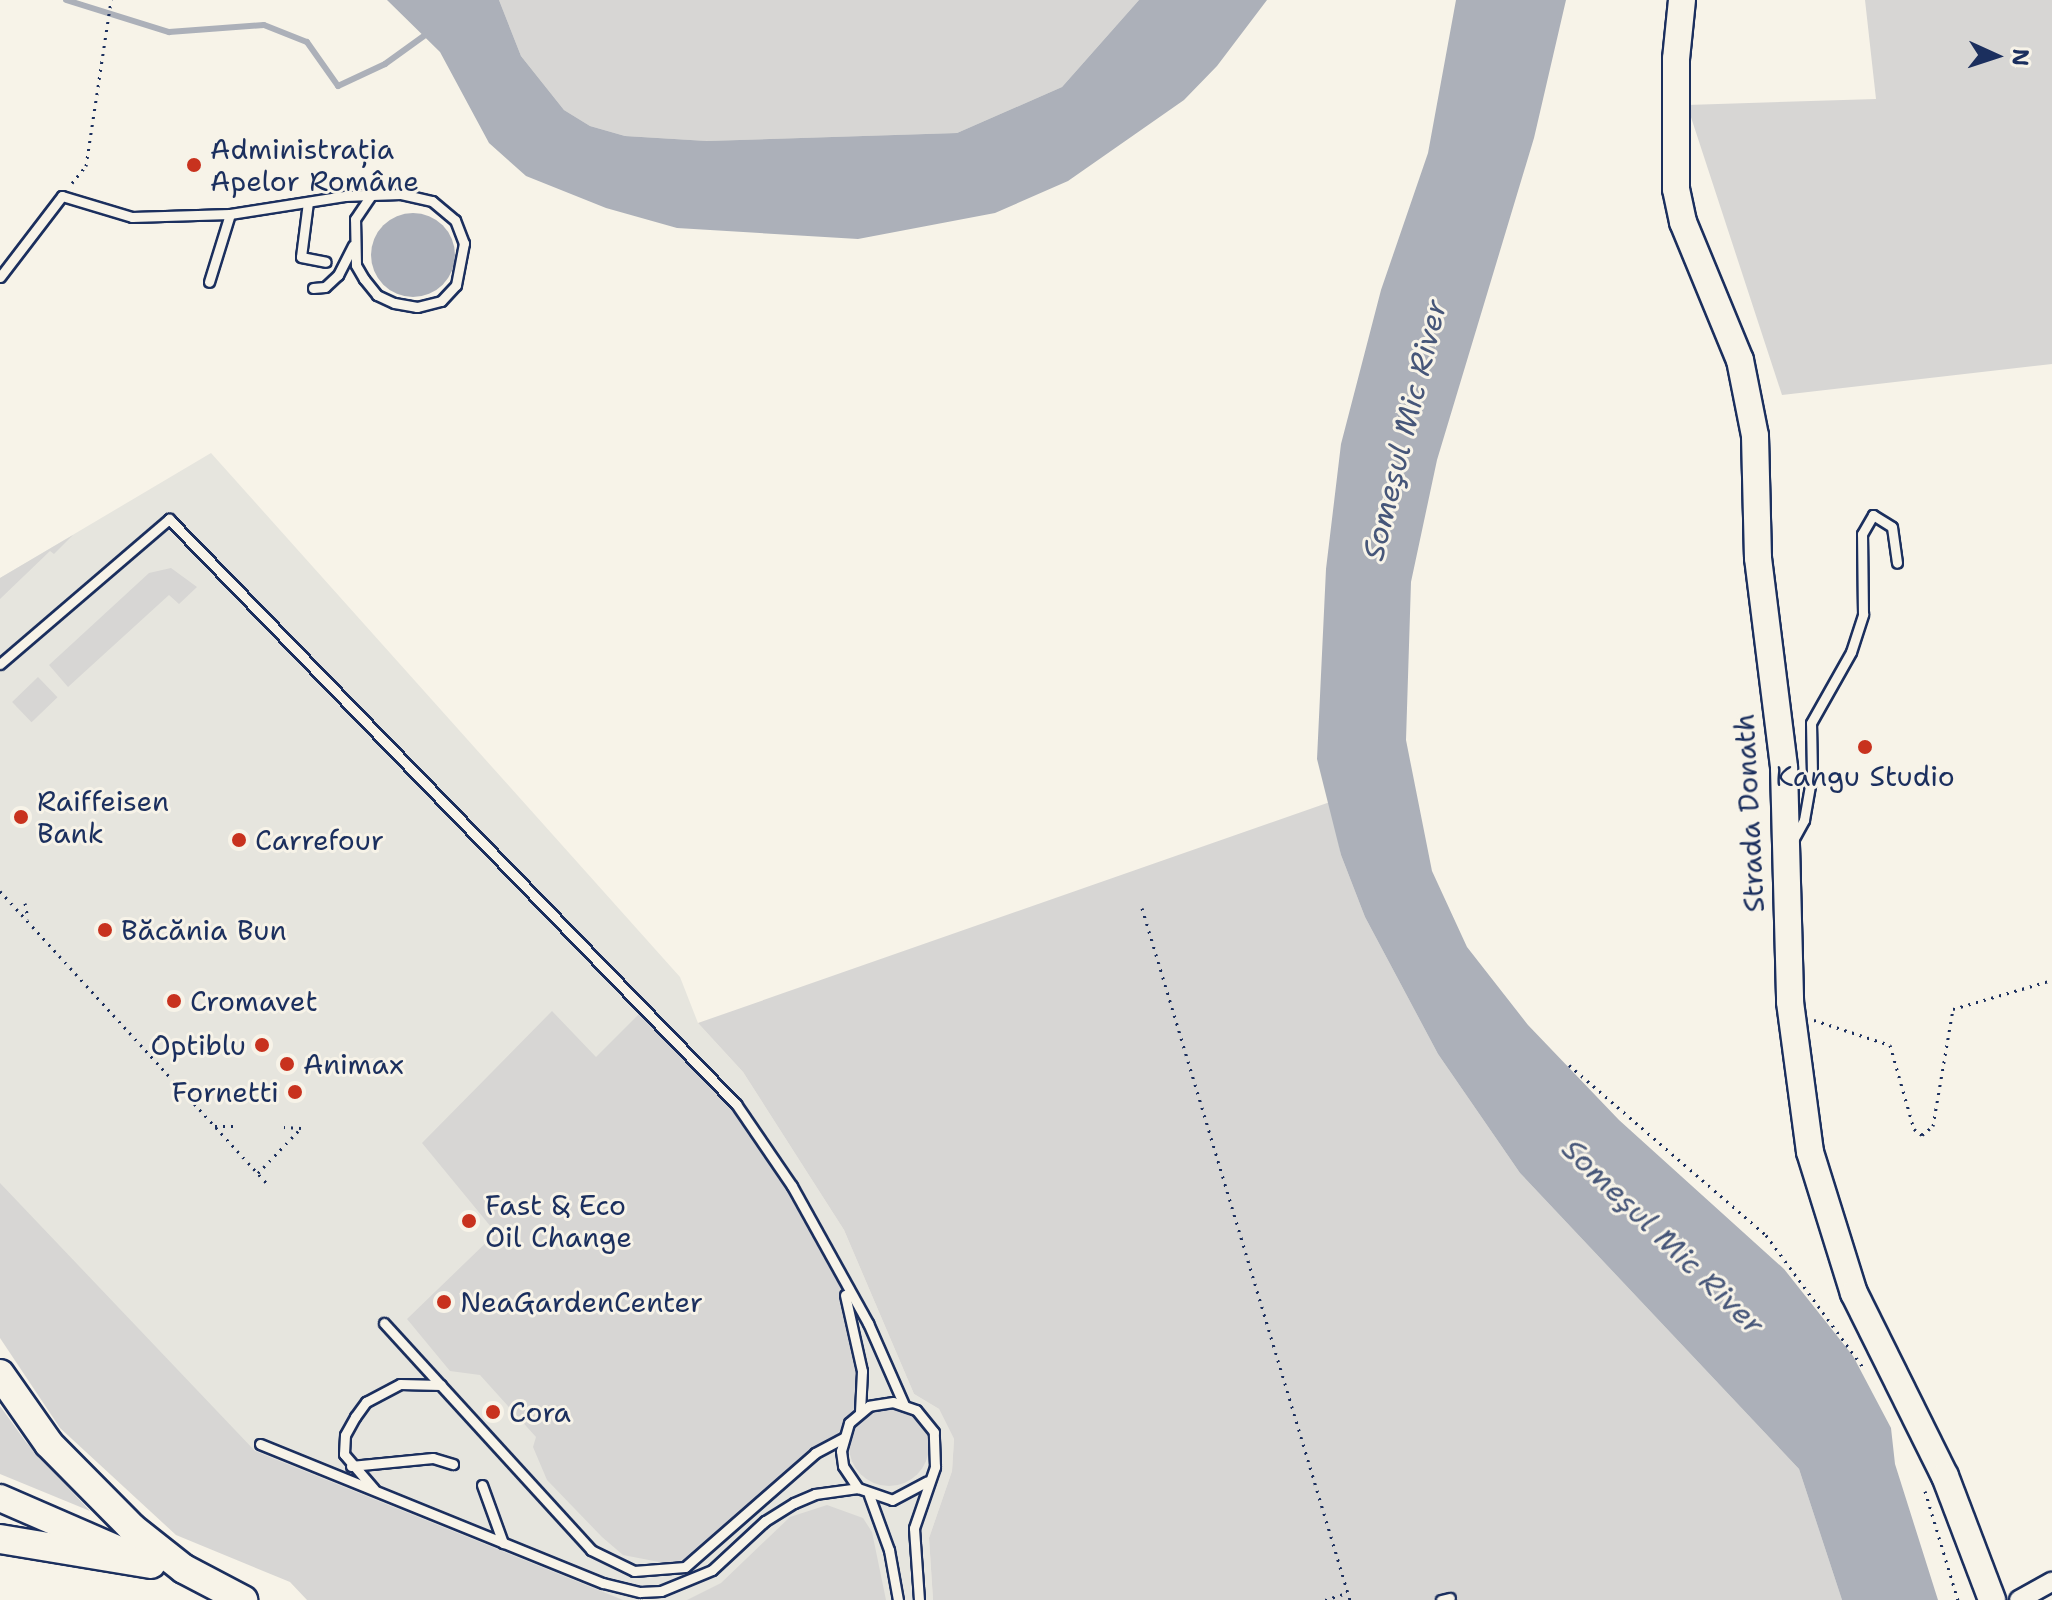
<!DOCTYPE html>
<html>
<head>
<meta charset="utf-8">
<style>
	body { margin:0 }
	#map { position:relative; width:2052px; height:1600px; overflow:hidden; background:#f7f3e8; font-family:"Shantell Sans",sans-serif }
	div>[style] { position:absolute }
	.built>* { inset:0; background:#e6e5de }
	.green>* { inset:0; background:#d7d6d4; transform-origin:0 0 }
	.round { border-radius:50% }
	.water>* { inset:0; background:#acb0b9 }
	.stream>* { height:6px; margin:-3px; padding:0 3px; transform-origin:3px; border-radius:3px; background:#acb0b9 }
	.path>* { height:3px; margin-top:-1.5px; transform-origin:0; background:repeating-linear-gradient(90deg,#1b2f5e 0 2px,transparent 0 8px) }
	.roads { filter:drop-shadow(2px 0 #1b2f5e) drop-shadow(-2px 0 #1b2f5e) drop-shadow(0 2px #1b2f5e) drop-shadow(0 -2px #1b2f5e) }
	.lane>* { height:9px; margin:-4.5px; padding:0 4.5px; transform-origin:4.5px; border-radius:4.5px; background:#f7f3e8 }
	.street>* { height:18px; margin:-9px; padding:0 9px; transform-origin:9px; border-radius:9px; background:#f7f3e8 }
	.secondary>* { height:26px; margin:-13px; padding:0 13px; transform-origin:13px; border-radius:13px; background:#f7f3e8 }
	.primary>* { height:28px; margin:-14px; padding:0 14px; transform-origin:14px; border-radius:14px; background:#f7f3e8 }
	.dots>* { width:22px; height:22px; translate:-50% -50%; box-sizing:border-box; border:4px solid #f7f3e8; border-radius:50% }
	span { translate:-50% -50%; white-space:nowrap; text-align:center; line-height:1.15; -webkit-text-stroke:6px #f7f3e8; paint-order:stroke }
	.poi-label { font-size:28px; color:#1b2f5e }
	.left { translate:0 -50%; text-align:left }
	.right { translate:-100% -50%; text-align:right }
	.street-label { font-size:28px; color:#1b2f5e }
	.water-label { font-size:30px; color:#465679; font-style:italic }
	.north { position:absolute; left:1956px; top:16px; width:80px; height:80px; -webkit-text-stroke:6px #f7f3e8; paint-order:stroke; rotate:93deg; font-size:22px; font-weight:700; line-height:32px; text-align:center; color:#1b2f5e }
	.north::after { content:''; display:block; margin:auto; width:28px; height:36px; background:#1b2f5e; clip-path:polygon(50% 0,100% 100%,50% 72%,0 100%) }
</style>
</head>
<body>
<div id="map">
	<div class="built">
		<i style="clip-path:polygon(211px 453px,680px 977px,698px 1023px,743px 1072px,844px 1230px,914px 1394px,939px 1409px,954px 1439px,952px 1471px,929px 1538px,933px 1600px,452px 1600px,339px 1558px,0 1237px,0 578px)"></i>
	</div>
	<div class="green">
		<i style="clip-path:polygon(499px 0,1139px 0,1062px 87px,957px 133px,707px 141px,625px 136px,590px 126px,564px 110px,521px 56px)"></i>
		<i style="clip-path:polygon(1865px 0,2052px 0,2052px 364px,1782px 395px,1687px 105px,1876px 99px)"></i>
		<i style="clip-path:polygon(73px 535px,54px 554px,50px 551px,0 599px,0 578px)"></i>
		<i style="clip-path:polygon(171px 568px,197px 587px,179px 604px,169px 595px,68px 687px,49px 665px,149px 573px)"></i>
		<i style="left:38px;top:677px;width:28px;height:36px;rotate:46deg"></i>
		<i style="clip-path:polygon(1330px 802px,1341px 855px,1365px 917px,1438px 1054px,1520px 1173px,1799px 1469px,1842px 1600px,933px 1600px,929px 1538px,952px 1471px,954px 1439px,939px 1409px,914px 1394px,844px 1230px,743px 1072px,698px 1023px)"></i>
		<i style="clip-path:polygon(644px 1009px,736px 1104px,792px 1186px,840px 1280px,857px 1331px,860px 1412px,843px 1438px,815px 1453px,685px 1567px,623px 1555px,602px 1537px,547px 1480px,533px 1447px,536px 1437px,480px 1375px,450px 1371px,407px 1319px,496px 1233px,422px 1143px,552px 1011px,596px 1057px)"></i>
		<i style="clip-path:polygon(0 1183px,255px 1451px,623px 1600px,307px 1600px,290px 1582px,176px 1535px,60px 1428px,0 1338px)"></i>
		<i style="clip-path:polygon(0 1406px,26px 1442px,90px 1511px,0 1474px)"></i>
		<i class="round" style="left:849px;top:1406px;width:80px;height:80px"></i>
		<i style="clip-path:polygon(827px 1505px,863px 1518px,872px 1532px,886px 1600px,687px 1600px,721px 1583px,790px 1517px)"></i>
	</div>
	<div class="water">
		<i style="clip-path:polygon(387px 0,499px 0,521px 56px,564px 110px,590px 126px,625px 136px,707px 141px,957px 133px,1062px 87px,1139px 0,1267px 0,1217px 66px,1184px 100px,1068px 181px,995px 213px,858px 239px,677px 228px,606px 208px,526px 176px,489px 143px,440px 52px)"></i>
		<i style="clip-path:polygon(1456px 0,1566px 0,1534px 138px,1437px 460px,1411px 582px,1406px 740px,1432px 871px,1467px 947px,1528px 1025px,1619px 1120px,1784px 1269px,1853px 1356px,1891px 1428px,1895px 1464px,1938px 1600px,1842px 1600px,1799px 1469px,1520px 1173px,1438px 1054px,1365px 917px,1341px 855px,1317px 759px,1326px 569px,1341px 444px,1381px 290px,1428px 153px)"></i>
		<i class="round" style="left:371px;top:213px;width:84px;height:84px"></i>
	</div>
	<div class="stream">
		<i style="left:66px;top:0;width:108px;rotate:17.3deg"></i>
		<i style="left:169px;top:32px;width:95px;rotate:-4.2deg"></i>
		<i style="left:264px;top:25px;width:46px;rotate:21.6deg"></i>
		<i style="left:307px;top:42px;width:54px;rotate:54.8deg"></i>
		<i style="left:338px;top:86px;width:52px;rotate:-25.1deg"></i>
		<i style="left:385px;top:64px;width:53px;rotate:-35.8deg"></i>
	</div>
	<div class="path">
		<i style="left:72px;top:183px;width:22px;rotate:-51deg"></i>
		<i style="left:86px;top:166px;width:168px;rotate:-81.4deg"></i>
		<i style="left:0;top:891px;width:396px;rotate:47.6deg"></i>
		<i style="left:25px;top:903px;width:16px;rotate:79deg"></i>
		<i style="left:1142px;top:908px;width:723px;rotate:73.27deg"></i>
		<i style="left:1814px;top:1020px;width:80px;rotate:18.2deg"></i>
		<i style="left:1890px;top:1045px;width:87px;rotate:74.1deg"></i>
		<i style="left:1914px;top:1129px;width:10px;rotate:37deg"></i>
		<i style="left:1922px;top:1135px;width:14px;rotate:-39deg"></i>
		<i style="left:1933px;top:1126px;width:119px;rotate:-80.3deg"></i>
		<i style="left:1953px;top:1009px;width:103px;rotate:-16.3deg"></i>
		<i style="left:1569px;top:1065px;width:260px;rotate:40.8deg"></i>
		<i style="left:1766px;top:1235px;width:167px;rotate:53.7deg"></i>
		<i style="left:215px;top:1126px;width:24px"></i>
		<i style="left:258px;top:1173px;width:62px;rotate:-46.3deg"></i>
		<i style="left:301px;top:1128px;width:17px;rotate:-177deg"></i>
		<i style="left:1925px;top:1491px;width:114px;rotate:73.2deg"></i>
		<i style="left:1325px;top:1600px;width:23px;rotate:-18deg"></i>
	</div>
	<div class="roads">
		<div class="lane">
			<i style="left:308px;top:202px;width:55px;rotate:97.3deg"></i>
			<i style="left:301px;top:257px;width:25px;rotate:11deg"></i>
			<i style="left:230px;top:214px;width:116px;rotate:-8.9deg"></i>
			<i style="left:345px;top:196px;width:26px;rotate:-2deg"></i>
			<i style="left:371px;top:195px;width:30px;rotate:-2deg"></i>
			<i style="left:401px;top:194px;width:32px;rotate:13deg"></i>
			<i style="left:432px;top:201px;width:30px;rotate:40deg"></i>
			<i style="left:455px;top:220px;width:25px;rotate:69deg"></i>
			<i style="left:464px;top:243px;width:43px;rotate:100.8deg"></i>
			<i style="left:456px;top:285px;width:22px;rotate:133deg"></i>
			<i style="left:441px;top:301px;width:25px;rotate:166deg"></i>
			<i style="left:417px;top:307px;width:23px;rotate:-170deg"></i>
			<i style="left:394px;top:303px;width:19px;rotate:-155deg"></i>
			<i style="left:377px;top:295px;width:21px;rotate:-129deg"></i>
			<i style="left:364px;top:279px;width:16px;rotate:-120deg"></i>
			<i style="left:356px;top:265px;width:46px;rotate:-91.2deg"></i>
			<i style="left:355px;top:219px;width:29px;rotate:-56deg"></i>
			<i style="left:0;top:277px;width:102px;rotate:-52.6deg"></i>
			<i style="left:62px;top:196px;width:73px;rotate:16.7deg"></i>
			<i style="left:132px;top:217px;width:98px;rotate:-1.8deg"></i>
			<i style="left:230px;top:214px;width:71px;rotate:107.2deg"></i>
			<i style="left:313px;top:288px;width:12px;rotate:-5deg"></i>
			<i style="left:325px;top:287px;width:18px;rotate:-43deg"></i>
			<i style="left:338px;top:275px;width:33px;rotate:-63deg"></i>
			<i style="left:0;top:664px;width:223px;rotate:-40.6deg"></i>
			<i style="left:169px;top:519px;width:815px;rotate:45.9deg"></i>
			<i style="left:736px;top:1104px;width:99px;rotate:55.7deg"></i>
			<i style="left:792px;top:1186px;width:157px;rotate:61deg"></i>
			<i style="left:868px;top:1323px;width:90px;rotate:66.3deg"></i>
			<i style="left:1793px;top:840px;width:23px;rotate:-61deg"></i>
			<i style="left:1804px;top:820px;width:47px;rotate:-80.1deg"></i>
			<i style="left:1812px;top:774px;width:51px;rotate:-91.1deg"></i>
			<i style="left:1811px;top:723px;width:81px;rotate:-60.6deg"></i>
			<i style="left:1851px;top:652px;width:40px;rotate:-72deg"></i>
			<i style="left:1863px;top:614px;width:80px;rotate:-90.7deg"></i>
			<i style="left:1862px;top:534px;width:22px;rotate:-60deg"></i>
			<i style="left:1873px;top:515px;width:22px;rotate:32deg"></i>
			<i style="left:1892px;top:527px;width:36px;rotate:82deg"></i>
			<i style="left:845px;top:1295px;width:78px;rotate:77.4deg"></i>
			<i style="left:862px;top:1371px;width:41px;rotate:92.8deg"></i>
			<i style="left:384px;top:1323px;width:307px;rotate:47.6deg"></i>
			<i style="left:591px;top:1550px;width:48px;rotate:26deg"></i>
			<i style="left:634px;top:1571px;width:51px;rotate:-4.5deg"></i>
			<i style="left:685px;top:1567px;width:173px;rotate:-41.2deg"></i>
			<i style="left:815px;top:1453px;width:32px;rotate:-28deg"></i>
			<i style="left:260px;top:1444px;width:370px;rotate:22.1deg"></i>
			<i style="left:603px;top:1583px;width:38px;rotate:14deg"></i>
			<i style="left:640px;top:1592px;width:21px;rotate:-3deg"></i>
			<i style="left:661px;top:1591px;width:55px;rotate:-22.4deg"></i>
			<i style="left:712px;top:1570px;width:72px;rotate:-42.8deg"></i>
			<i style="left:765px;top:1521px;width:34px;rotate:-32deg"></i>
			<i style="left:794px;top:1503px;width:23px;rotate:-23deg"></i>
			<i style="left:815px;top:1494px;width:43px;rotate:-7.9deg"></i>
			<i style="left:351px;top:1466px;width:82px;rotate:-5.6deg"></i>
			<i style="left:433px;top:1458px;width:21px;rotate:17deg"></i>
			<i style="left:482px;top:1485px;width:62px;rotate:70.1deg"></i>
			<i style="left:374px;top:1489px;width:46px;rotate:-130.6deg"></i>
			<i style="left:344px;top:1454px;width:19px;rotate:-87deg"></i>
			<i style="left:345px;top:1435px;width:21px;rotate:-61deg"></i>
			<i style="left:355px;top:1417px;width:19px;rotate:-54deg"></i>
			<i style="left:366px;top:1402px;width:38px;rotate:-28deg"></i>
			<i style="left:400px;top:1384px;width:41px;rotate:1.4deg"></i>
			<i style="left:869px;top:1495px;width:59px;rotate:70deg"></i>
			<i style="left:889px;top:1550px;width:51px;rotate:79.8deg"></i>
			<i style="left:919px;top:1600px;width:72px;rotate:-94deg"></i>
			<i style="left:914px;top:1528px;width:65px;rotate:-71deg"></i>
			<i style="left:935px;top:1467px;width:35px;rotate:-92deg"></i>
			<i style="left:934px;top:1432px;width:28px;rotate:-129deg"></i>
			<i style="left:916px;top:1410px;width:24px;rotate:-161deg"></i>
			<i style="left:893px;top:1402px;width:24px;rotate:171deg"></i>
			<i style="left:869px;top:1406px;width:26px;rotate:140deg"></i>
			<i style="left:849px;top:1423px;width:29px;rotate:106deg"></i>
			<i style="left:841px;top:1451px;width:15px;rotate:82deg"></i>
			<i style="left:843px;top:1466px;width:27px;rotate:56deg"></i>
			<i style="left:858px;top:1488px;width:36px;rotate:19deg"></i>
			<i style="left:892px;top:1500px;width:40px;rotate:-28deg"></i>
			<i style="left:1441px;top:1600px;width:9px;rotate:-13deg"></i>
		</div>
		<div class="street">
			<i style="left:2019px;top:1600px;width:38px;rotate:-29deg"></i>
		</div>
		<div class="secondary">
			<i style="left:1682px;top:0;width:59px;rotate:95.8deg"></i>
			<i style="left:1676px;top:59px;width:130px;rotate:90deg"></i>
			<i style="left:1676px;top:189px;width:34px;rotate:78deg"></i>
			<i style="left:1683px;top:222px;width:149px;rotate:67.6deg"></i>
			<i style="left:1740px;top:360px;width:77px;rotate:78.8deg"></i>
			<i style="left:1755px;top:436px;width:122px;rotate:88.6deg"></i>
			<i style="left:1758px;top:558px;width:212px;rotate:82.9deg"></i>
			<i style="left:1784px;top:768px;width:234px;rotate:88.5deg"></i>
			<i style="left:1790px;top:1002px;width:151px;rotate:82.4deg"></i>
			<i style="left:1810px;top:1152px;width:148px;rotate:72.7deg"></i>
			<i style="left:1854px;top:1293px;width:204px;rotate:63.6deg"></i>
			<i style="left:1945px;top:1476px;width:133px;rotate:69.2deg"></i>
			<i style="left:0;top:1498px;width:141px;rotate:23.5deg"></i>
		</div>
		<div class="primary">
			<i style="left:0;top:1374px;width:85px;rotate:55deg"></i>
			<i style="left:49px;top:1444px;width:118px;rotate:45.3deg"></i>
			<i style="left:132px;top:1528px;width:66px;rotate:38.3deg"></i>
			<i style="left:184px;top:1569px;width:67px;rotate:27.7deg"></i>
			<i style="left:0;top:1539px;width:153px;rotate:9.4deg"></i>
		</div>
	</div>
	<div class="dots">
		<i style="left:194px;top:165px;background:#c8321e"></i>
		<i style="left:1865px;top:747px;background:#c8321e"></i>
		<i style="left:21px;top:817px;background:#c8321e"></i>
		<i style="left:239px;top:840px;background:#c8321e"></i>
		<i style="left:105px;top:930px;background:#c8321e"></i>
		<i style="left:174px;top:1001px;background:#c8321e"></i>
		<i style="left:262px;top:1045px;background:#c8321e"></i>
		<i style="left:287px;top:1064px;background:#c8321e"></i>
		<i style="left:295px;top:1092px;background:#c8321e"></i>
		<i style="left:469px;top:1221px;background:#c8321e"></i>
		<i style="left:444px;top:1302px;background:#c8321e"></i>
		<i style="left:493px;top:1412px;background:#c8321e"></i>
	</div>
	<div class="poi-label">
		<span class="left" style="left:210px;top:165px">Administrația<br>Apelor Române</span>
		<span style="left:1865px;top:776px">Kangu Studio</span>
		<span class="left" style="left:37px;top:817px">Raiffeisen<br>Bank</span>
		<span class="left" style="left:255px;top:840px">Carrefour</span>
		<span class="left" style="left:121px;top:930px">Băcănia Bun</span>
		<span class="left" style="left:190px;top:1001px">Cromavet</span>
		<span class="right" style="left:246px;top:1045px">Optiblu</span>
		<span class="left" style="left:303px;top:1064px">Animax</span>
		<span class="right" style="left:279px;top:1092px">Fornetti</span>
		<span class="left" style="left:485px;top:1221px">Fast &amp; Eco<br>Oil Change</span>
		<span class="left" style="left:460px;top:1302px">NeaGardenCenter</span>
		<span class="left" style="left:509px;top:1412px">Cora</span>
	</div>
	<div class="street-label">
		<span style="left:1749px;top:813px;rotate:-93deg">Strada Donath</span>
	</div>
	<div class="water-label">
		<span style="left:1405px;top:430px;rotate:-76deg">Someşul Mic River</span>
		<span style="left:1663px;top:1237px;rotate:44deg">Someşul Mic River</span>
	</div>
	<div class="north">N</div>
</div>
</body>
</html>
